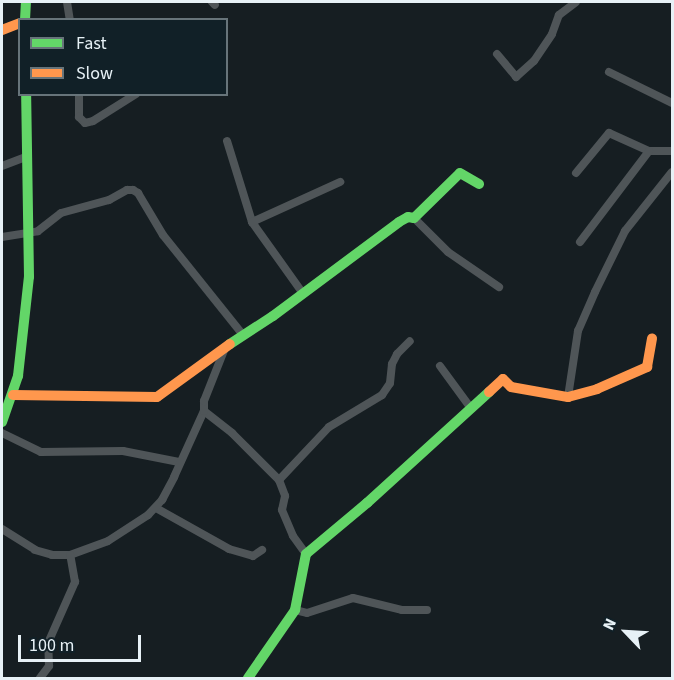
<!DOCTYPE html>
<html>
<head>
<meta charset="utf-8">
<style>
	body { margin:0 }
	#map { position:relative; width:674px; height:680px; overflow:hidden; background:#161e22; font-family:"Source Sans 3",sans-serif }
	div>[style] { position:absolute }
	.street>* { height:8px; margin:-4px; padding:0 4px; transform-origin:4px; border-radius:4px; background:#4f5558 }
	.fast>* { height:10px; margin:-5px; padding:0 5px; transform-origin:5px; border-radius:5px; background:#63d668 }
	.slow>* { height:10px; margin:-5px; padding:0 5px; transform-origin:5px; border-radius:5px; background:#ff974d }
	span { translate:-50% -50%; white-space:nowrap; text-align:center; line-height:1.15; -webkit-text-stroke:6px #112027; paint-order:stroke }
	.frame { position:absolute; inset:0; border:3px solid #e7f1f6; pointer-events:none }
	.legend { position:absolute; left:18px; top:18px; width:210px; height:78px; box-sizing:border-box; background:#112027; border:2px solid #67747a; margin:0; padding:8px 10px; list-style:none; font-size:18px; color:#e7f1f6 }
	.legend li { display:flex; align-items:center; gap:12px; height:30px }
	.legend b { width:30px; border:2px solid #67747a }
	.north { position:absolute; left:596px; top:602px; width:60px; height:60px; -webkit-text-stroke:4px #112027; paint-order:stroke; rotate:295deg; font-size:16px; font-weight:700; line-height:24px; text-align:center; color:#e7f1f6 }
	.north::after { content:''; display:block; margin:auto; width:21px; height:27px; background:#e7f1f6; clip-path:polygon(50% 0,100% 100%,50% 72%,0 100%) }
	.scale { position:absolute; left:18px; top:635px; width:123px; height:27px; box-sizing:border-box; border:3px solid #e7f1f6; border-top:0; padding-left:8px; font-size:18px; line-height:21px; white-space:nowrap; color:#e7f1f6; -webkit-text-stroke:4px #112027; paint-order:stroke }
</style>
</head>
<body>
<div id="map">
	<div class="street">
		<i style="left:67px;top:2px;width:18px;rotate:81deg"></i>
		<i style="left:212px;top:2px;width:4px;rotate:45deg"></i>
		<i style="left:497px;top:54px;width:30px;rotate:50deg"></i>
		<i style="left:516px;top:77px;width:24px;rotate:-42deg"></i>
		<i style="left:534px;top:61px;width:32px;rotate:-56deg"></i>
		<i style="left:552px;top:34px;width:20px;rotate:-70deg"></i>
		<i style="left:559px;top:15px;width:21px;rotate:-37deg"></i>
		<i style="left:609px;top:72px;width:70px;rotate:26.2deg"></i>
		<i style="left:79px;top:94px;width:23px;rotate:90deg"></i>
		<i style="left:79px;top:117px;width:8px;rotate:45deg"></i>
		<i style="left:85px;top:123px;width:8px;rotate:-14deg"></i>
		<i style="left:93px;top:121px;width:51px;rotate:-32.1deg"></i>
		<i style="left:227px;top:141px;width:85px;rotate:72.8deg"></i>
		<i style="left:252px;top:222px;width:86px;rotate:54.5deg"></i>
		<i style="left:2px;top:166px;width:26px;rotate:-21deg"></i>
		<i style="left:576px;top:173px;width:52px;rotate:-50.5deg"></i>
		<i style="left:609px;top:133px;width:44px;rotate:24.2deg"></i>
		<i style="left:649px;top:151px;width:23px"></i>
		<i style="left:414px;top:218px;width:48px;rotate:45deg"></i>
		<i style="left:448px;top:252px;width:62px;rotate:34.5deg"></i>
		<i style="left:252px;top:222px;width:97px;rotate:-24.4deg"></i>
		<i style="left:2px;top:237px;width:36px;rotate:-9deg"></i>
		<i style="left:38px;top:231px;width:29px;rotate:-38deg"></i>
		<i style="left:61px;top:213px;width:50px;rotate:-15.2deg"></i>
		<i style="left:109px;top:200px;width:21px;rotate:-29deg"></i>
		<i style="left:127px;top:190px;width:6px"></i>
		<i style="left:133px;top:190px;width:6px;rotate:31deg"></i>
		<i style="left:138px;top:193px;width:49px;rotate:59.2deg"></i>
		<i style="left:163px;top:235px;width:129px;rotate:51.3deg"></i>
		<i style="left:580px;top:242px;width:114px;rotate:-52.8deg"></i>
		<i style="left:440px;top:366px;width:51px;rotate:53.8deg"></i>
		<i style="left:568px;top:397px;width:67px;rotate:-81.4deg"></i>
		<i style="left:578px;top:331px;width:43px;rotate:-66.4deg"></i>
		<i style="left:595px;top:292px;width:68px;rotate:-63.8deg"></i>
		<i style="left:625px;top:231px;width:75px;rotate:-51.5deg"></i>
		<i style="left:204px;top:411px;width:36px;rotate:38deg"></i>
		<i style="left:232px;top:433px;width:66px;rotate:45deg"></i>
		<i style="left:279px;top:480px;width:17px;rotate:69deg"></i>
		<i style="left:285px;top:496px;width:14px;rotate:102deg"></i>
		<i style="left:282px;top:510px;width:28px;rotate:67deg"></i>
		<i style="left:293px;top:536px;width:22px;rotate:54deg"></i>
		<i style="left:2px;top:433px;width:43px;rotate:26deg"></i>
		<i style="left:41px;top:452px;width:82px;rotate:-0.7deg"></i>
		<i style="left:123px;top:451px;width:57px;rotate:11.1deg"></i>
		<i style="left:279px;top:480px;width:73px;rotate:-46.7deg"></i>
		<i style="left:329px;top:427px;width:62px;rotate:-31.1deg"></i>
		<i style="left:382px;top:395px;width:14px;rotate:-56deg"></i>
		<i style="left:390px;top:383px;width:19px;rotate:-84deg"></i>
		<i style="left:392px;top:364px;width:11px;rotate:-63deg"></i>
		<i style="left:397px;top:354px;width:18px;rotate:-45deg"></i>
		<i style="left:156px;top:508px;width:84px;rotate:29.3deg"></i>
		<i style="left:229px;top:549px;width:25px;rotate:16deg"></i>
		<i style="left:253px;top:556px;width:11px;rotate:-34deg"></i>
		<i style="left:2px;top:529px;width:39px;rotate:32deg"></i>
		<i style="left:35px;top:550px;width:18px;rotate:16deg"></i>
		<i style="left:52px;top:555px;width:18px"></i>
		<i style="left:70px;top:555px;width:40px;rotate:-20.2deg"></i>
		<i style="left:108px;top:541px;width:48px;rotate:-33deg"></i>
		<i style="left:148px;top:515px;width:21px;rotate:-47deg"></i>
		<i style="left:162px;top:500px;width:26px;rotate:-62deg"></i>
		<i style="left:174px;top:477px;width:72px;rotate:-65.6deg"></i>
		<i style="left:204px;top:411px;width:10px;rotate:-90deg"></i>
		<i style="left:204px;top:401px;width:57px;rotate:-68.4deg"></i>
		<i style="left:295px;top:610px;width:12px;rotate:14deg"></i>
		<i style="left:307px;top:613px;width:48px;rotate:-18.1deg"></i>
		<i style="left:353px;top:598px;width:50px;rotate:13.8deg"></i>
		<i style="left:402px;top:610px;width:25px"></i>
		<i style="left:40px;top:678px;width:15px;rotate:-53deg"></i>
		<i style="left:49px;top:666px;width:23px;rotate:-92deg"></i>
		<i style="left:48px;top:643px;width:67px;rotate:-66.1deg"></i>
		<i style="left:75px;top:582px;width:27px;rotate:-100deg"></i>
	</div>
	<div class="fast">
		<i style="left:25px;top:20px;width:18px;rotate:-87deg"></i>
		<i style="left:230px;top:344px;width:51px;rotate:-33.1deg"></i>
		<i style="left:273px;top:316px;width:157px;rotate:-36.7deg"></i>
		<i style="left:399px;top:222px;width:10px;rotate:-29deg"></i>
		<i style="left:408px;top:217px;width:6px;rotate:9deg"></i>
		<i style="left:414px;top:218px;width:64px;rotate:-44.4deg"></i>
		<i style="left:460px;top:173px;width:22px;rotate:30deg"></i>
		<i style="left:2px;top:422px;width:49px;rotate:-70.8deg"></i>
		<i style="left:18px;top:376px;width:100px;rotate:-83.7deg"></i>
		<i style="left:29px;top:277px;width:183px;rotate:-90.9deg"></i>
		<i style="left:248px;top:678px;width:83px;rotate:-55.3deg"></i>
		<i style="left:295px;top:610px;width:57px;rotate:-78.9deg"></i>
		<i style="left:306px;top:554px;width:80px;rotate:-39.9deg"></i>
		<i style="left:367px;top:503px;width:165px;rotate:-42.3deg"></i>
	</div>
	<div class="slow">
		<i style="left:2px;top:30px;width:19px;rotate:-21deg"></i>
		<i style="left:489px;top:392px;width:19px;rotate:-43deg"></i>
		<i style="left:503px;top:379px;width:11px;rotate:45deg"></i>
		<i style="left:511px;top:387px;width:58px;rotate:10deg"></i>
		<i style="left:568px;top:397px;width:30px;rotate:-15deg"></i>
		<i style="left:597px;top:389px;width:55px;rotate:-23.7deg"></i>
		<i style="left:647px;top:367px;width:29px;rotate:-80deg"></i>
		<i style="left:13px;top:395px;width:144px;rotate:0.8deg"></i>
		<i style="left:157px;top:397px;width:90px;rotate:-36deg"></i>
	</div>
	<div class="frame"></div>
	<ul class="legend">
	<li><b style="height:8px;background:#63d668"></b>Fast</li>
	<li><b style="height:8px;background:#ff974d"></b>Slow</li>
	</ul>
	<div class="north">N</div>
	<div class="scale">100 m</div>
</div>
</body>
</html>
